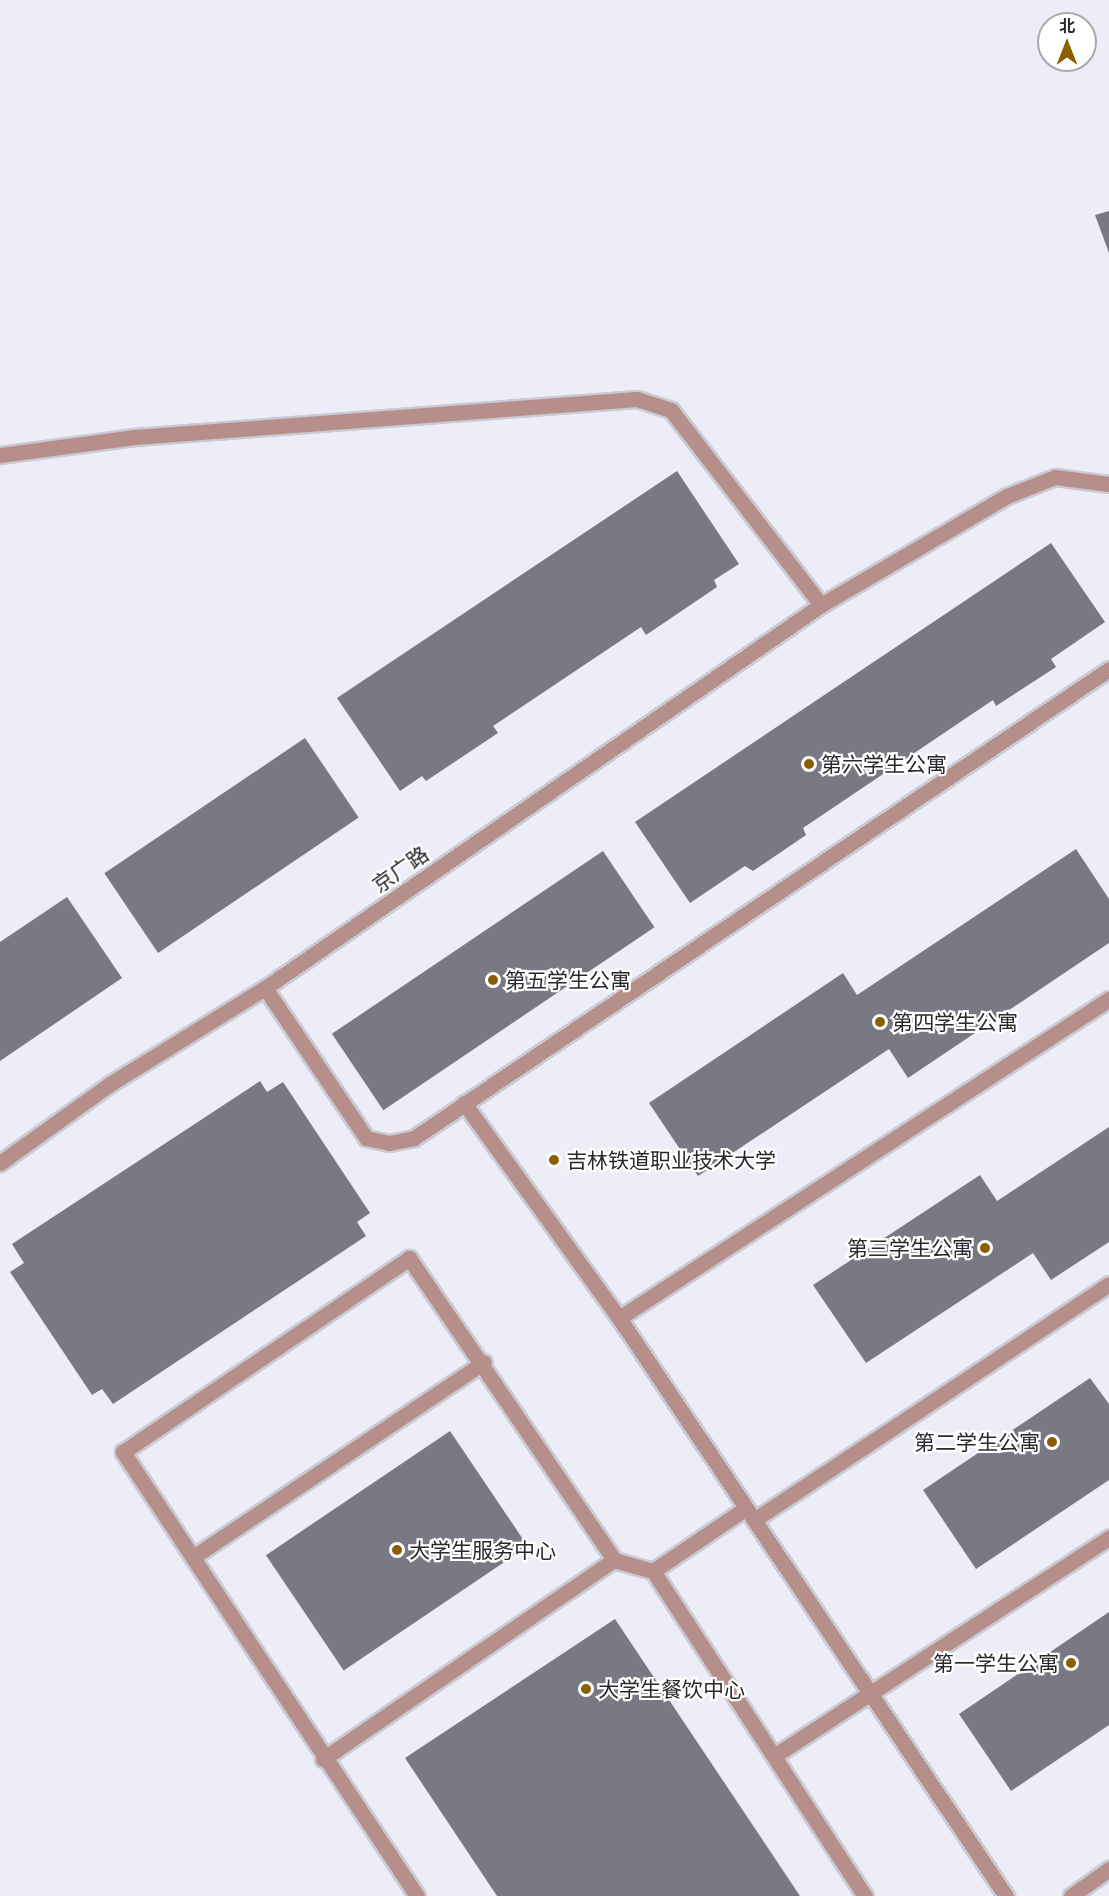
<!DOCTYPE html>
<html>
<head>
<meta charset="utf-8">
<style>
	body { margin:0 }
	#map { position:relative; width:1109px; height:1896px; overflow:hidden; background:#ecedf7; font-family:Ubuntu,"Noto Sans SC",sans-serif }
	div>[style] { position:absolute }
	.building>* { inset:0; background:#787982; transform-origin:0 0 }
	.roads { filter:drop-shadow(2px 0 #c9cad3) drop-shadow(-2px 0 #c9cad3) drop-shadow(0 2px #c9cad3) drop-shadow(0 -2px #c9cad3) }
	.minor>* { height:15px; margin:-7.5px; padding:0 7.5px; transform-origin:7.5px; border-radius:7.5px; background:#b68e8a }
	.dots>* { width:16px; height:16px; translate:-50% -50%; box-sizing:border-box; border:3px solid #fff; border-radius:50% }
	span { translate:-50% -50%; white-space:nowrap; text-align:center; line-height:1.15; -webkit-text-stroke:4.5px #fff; paint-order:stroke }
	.poi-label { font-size:21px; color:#29292d }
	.left { translate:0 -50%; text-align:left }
	.right { translate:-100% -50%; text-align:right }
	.street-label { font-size:21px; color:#29292d }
	.north { position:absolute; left:1037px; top:12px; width:60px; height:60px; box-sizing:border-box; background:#fff; border:2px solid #a9a9ab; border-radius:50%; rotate:0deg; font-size:16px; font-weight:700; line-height:24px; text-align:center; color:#29292d }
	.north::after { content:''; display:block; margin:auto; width:21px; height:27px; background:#8a5e01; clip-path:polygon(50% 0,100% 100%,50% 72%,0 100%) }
</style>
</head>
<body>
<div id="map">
	<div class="building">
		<i style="clip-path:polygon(1109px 211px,1109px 253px,1095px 215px)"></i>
		<i style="clip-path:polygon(677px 471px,739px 564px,714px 580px,717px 587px,646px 635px,641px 627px,493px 726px,498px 733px,426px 781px,422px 776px,400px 791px,337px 698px)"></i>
		<i style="clip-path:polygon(1051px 543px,1105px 622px,1051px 659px,1056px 667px,996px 706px,993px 700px,803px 828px,806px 835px,753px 871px,745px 866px,690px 903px,635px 822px)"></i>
		<i style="left:305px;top:738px;width:96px;height:242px;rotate:56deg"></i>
		<i style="clip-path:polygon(1076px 849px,1109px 899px,1109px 943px,908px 1078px,889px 1049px,698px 1176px,649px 1103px,843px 973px,857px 995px)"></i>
		<i style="left:603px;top:851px;width:92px;height:327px;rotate:56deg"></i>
		<i style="clip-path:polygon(67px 897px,122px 978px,0 1061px,0 942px)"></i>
		<i style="clip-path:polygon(260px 1081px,267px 1092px,283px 1082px,370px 1213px,357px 1222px,366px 1236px,113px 1404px,102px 1389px,92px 1395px,10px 1272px,24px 1263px,12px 1244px)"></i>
		<i style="clip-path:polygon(1109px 1127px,1109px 1242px,1051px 1280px,1033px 1253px,866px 1363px,813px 1285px,980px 1175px,997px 1201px)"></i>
		<i style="clip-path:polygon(1090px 1378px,1109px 1404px,1109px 1480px,976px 1569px,923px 1490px)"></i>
		<i style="left:450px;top:1431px;width:139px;height:222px;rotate:56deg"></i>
		<i style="clip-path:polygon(1109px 1612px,1109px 1725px,1011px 1791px,959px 1714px)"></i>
		<i style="clip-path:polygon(615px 1619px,800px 1896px,497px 1896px,405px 1758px)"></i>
	</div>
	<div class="roads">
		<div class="minor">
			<i style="left:0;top:455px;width:136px;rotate:-7.6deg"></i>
			<i style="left:135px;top:437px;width:503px;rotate:-4.33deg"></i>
			<i style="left:637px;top:399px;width:36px;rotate:18deg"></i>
			<i style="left:671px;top:410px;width:246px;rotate:52.4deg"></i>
			<i style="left:265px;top:988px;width:181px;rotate:56deg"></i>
			<i style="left:366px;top:1138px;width:24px;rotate:12deg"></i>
			<i style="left:389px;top:1143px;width:25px;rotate:-11deg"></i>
			<i style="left:414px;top:1138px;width:838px;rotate:-34.01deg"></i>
			<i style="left:464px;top:1103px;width:265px;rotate:54.2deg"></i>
			<i style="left:619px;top:1318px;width:696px;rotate:56.2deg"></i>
			<i style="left:0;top:1163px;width:135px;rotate:-35.7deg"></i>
			<i style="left:110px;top:1084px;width:182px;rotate:-31.8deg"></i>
			<i style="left:265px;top:988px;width:675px;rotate:-34.56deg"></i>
			<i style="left:821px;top:605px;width:216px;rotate:-30.4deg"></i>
			<i style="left:1007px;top:496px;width:52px;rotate:-21.6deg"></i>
			<i style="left:1055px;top:477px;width:54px;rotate:7.4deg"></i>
			<i style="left:619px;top:1318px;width:585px;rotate:-33.06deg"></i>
			<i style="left:754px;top:1520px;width:426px;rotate:-33.6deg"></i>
			<i style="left:193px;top:1557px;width:350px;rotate:-33.8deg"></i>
			<i style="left:653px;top:1571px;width:112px;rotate:-34.1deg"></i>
			<i style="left:774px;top:1756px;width:400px;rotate:-33.1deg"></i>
			<i style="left:323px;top:1759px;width:353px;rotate:-34.4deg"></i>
			<i style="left:417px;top:1896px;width:533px;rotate:-123.51deg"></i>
			<i style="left:123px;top:1452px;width:346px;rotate:-34.1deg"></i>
			<i style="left:409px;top:1258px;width:365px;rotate:55.8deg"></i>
			<i style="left:614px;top:1560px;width:41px;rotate:15.8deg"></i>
			<i style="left:653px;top:1571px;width:388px;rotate:56.9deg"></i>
			<i style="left:1071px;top:1896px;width:47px;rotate:-35.4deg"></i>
		</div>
	</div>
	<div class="dots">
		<i style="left:809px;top:764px;background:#8a5e01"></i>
		<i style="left:493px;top:980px;background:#8a5e01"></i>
		<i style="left:880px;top:1022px;background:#8a5e01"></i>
		<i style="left:554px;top:1160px;background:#8a5e01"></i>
		<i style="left:985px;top:1248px;background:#8a5e01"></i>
		<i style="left:1052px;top:1442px;background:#8a5e01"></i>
		<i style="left:397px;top:1550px;background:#8a5e01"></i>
		<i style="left:1071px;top:1663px;background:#8a5e01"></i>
		<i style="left:586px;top:1689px;background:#8a5e01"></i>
	</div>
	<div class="poi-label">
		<span class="left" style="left:821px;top:764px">第六学生公寓</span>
		<span class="left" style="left:505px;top:980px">第五学生公寓</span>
		<span class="left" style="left:892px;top:1022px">第四学生公寓</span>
		<span class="left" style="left:566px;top:1160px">吉林铁道职业技术大学</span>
		<span class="right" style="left:973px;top:1248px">第三学生公寓</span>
		<span class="right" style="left:1040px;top:1442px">第二学生公寓</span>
		<span class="left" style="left:409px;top:1550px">大学生服务中心</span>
		<span class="right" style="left:1059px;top:1663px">第一学生公寓</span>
		<span class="left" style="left:598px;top:1689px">大学生餐饮中心</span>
	</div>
	<div class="street-label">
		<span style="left:400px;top:869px;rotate:-35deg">京广路</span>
	</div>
	<div class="north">北</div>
</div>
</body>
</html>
